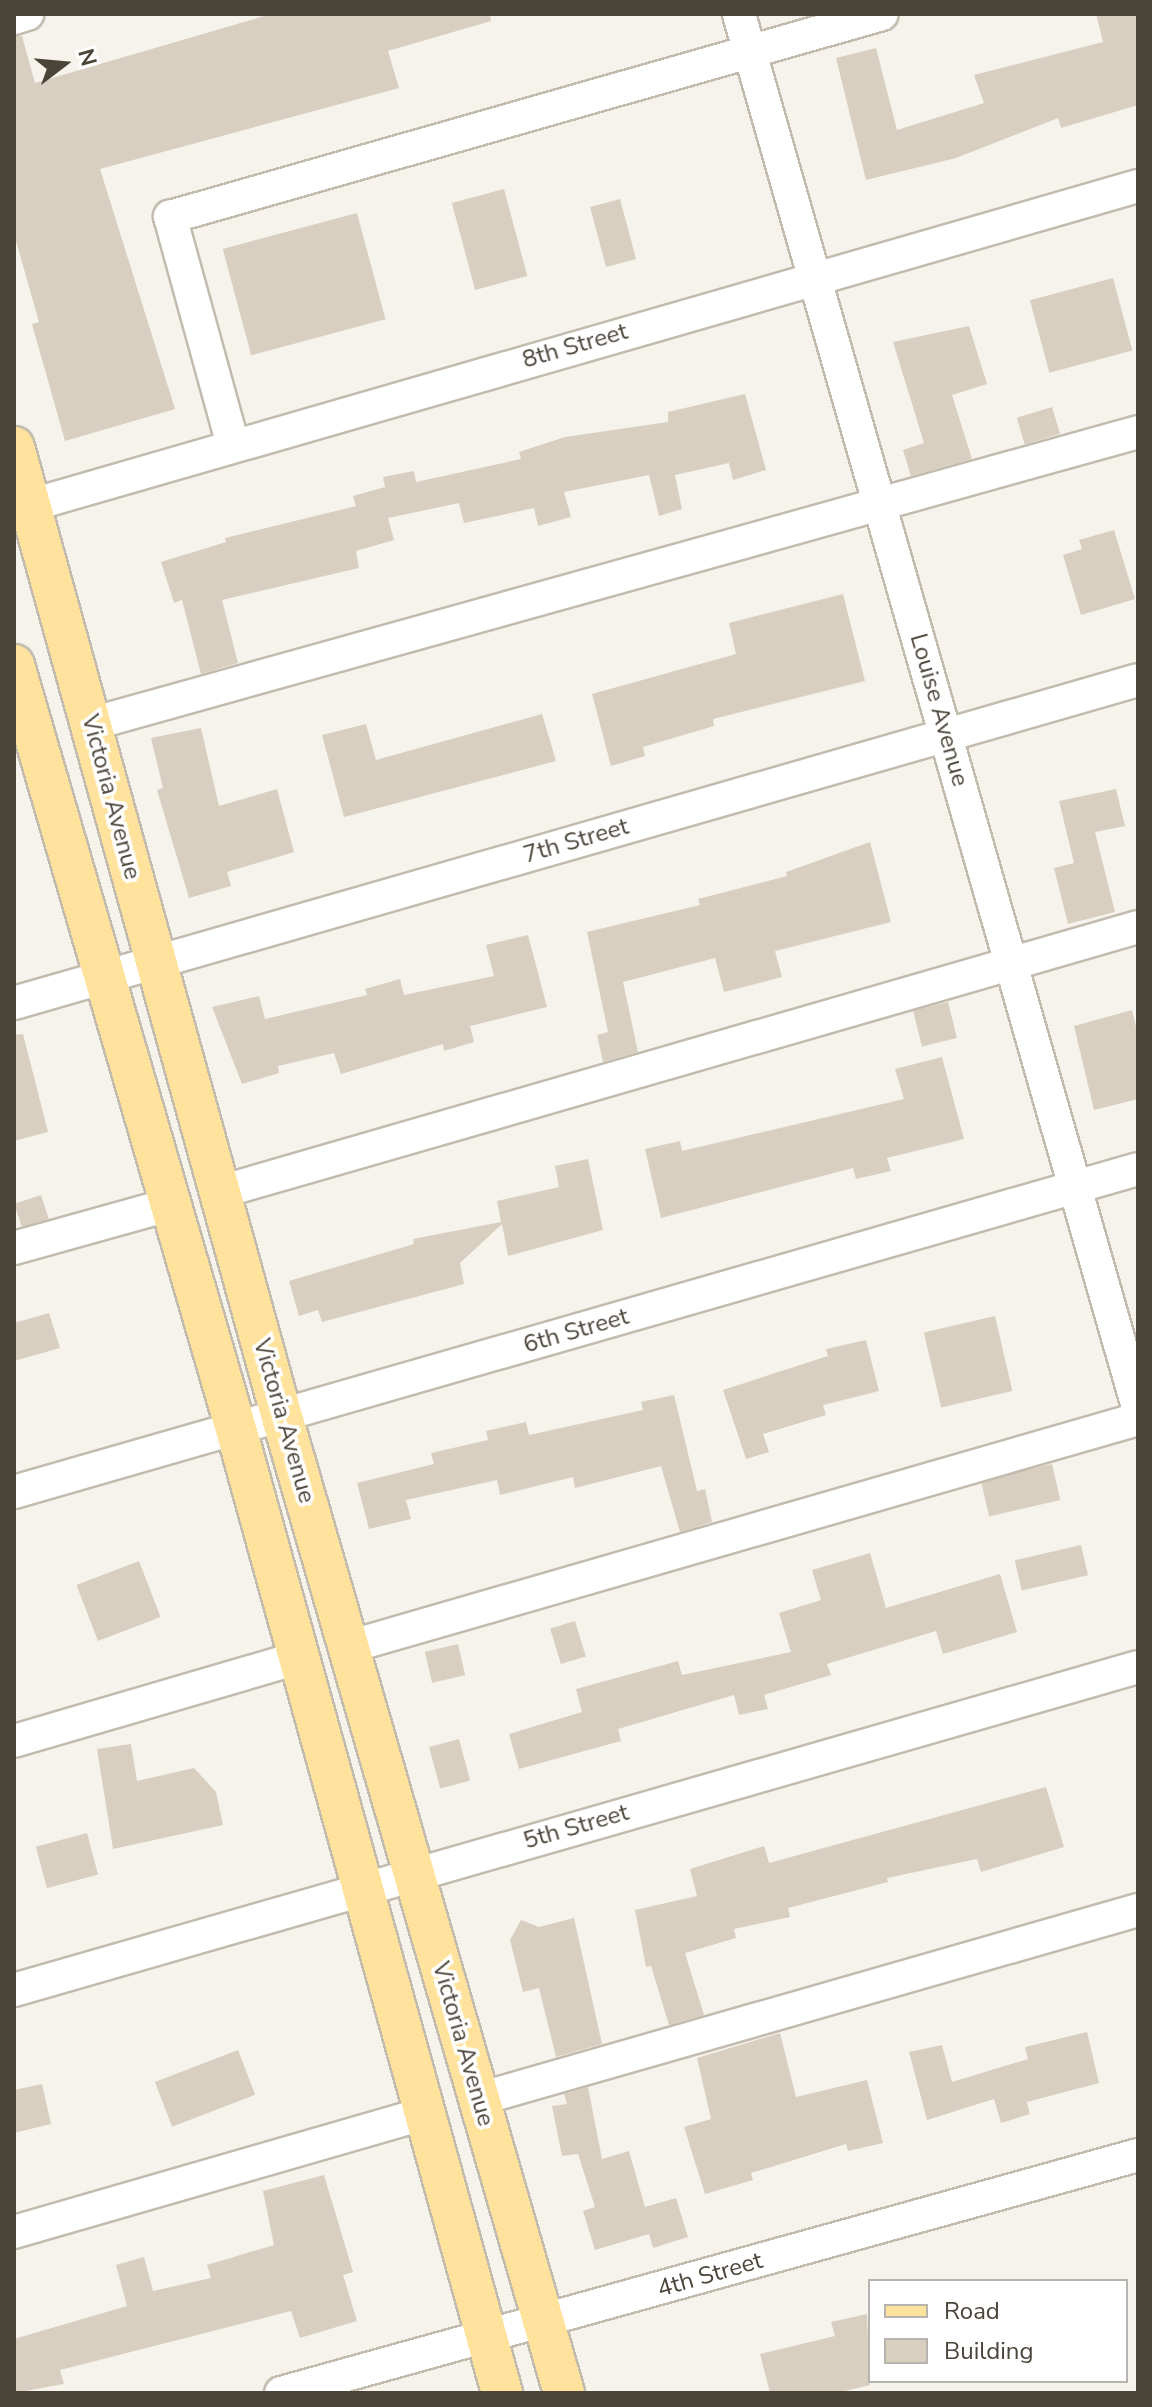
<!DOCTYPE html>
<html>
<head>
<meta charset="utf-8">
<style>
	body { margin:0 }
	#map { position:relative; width:1152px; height:2407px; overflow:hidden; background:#f6f3ec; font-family:"Nunito Sans",sans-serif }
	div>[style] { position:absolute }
	.building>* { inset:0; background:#d8cfc1; transform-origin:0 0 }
	.roads { filter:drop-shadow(2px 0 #c2bbae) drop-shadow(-2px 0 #c2bbae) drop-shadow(0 2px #c2bbae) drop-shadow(0 -2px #c2bbae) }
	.minor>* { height:32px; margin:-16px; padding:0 16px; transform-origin:16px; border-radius:16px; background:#fff }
	.major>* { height:40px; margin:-20px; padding:0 20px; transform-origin:20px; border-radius:20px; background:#ffe39c }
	span { translate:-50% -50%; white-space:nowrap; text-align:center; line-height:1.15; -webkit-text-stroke:7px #fff; paint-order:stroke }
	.street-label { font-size:24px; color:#4b4439 }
	.frame { position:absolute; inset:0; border:16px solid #4b4439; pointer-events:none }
	.legend { position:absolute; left:868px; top:2279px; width:260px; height:104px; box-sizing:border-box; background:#fff; border:2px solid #b7b4b0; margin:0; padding:10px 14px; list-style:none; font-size:24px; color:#4b4439 }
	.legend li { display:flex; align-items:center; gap:16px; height:40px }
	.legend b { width:40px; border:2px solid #b7b4b0 }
	.north { position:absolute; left:24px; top:24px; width:80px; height:80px; -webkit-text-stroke:6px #fff; paint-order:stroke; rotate:74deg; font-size:22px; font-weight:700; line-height:32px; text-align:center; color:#4b4439 }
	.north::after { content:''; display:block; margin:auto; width:28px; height:36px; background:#4b4439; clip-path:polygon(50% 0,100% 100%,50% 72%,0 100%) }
</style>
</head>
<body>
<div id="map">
	<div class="building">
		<i style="clip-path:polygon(271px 14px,490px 14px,491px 21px,388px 51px,399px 88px,100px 169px,175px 409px,65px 441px,32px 324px,39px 322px,14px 234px,14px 36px,22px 36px,35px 83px)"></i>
		<i style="clip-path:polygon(1096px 14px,1138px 14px,1138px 105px,1061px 128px,1058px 118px,956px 158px,866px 180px,836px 58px,876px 48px,897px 130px,984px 103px,974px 75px,1103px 42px)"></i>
		<i style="left:504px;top:189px;width:90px;height:54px;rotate:75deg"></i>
		<i style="left:620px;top:199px;width:62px;height:31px;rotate:75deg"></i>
		<i style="left:357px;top:213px;width:110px;height:139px;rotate:75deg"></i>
		<i style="left:1113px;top:278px;width:75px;height:86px;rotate:75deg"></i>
		<i style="clip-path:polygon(969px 326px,987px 384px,952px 395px,972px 459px,911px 476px,903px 450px,924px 443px,893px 342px)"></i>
		<i style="clip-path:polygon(745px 394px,766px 470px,733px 480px,729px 463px,675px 475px,682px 509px,659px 516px,649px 475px,564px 492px,571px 517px,538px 526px,534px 508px,464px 523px,459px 503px,388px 518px,394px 540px,356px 551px,359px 568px,222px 600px,238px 663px,201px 674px,182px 600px,174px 603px,161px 562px,226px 542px,225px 538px,356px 506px,353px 496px,385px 487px,383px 477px,414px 471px,416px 482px,521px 459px,519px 452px,565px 437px,668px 422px,668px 412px)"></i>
		<i style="left:1052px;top:407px;width:28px;height:37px;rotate:73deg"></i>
		<i style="clip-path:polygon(1114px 530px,1135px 599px,1081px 615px,1063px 555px,1082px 549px,1079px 540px)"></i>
		<i style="clip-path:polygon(843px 594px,865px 681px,713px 719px,714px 726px,643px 747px,645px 756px,611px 766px,592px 694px,736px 654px,729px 623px)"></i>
		<i style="clip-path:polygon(542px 714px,556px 761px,344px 817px,322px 735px,366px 724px,376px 760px)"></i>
		<i style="clip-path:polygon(201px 728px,219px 806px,277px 789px,294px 852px,227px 872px,231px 886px,189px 898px,157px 790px,163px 788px,151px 738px)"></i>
		<i style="clip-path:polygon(1116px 789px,1125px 826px,1095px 832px,1115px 912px,1068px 924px,1054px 868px,1074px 863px,1059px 801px)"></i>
		<i style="clip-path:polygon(870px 842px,891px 922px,775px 951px,782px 977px,724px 992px,715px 958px,623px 982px,638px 1052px,603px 1062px,597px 1035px,608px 1032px,587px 932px,700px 905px,698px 899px,787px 876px,786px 872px)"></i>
		<i style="clip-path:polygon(528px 935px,547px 1007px,470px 1026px,474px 1042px,444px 1051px,443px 1044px,341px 1074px,334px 1053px,278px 1066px,279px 1073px,242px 1084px,212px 1007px,259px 996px,265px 1019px,367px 995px,365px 989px,400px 979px,404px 995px,494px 976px,486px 945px)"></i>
		<i style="left:948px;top:1002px;width:37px;height:36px;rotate:76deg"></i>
		<i style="clip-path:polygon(1132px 1010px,1138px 1035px,1138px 1099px,1094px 1110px,1074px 1026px)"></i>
		<i style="clip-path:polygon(23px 1034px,48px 1132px,14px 1141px,14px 1035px)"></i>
		<i style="clip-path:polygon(942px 1057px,964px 1139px,887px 1158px,891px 1171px,856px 1179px,853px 1168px,661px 1218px,645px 1149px,680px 1141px,682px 1151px,904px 1099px,895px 1069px)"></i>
		<i style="clip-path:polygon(588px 1159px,603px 1230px,508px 1256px,502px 1224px,460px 1263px,464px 1284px,322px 1322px,318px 1310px,299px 1316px,289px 1281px,414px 1244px,413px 1239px,501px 1222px,497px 1201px,559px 1187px,555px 1166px)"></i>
		<i style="left:41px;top:1195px;width:25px;height:28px;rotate:72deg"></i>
		<i style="clip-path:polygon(49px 1313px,60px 1348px,14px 1361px,14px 1323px)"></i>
		<i style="left:995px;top:1316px;width:77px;height:73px;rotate:77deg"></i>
		<i style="clip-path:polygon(866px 1340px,879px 1391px,823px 1405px,826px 1415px,763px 1434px,769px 1452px,746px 1459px,723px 1390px,828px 1356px,826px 1349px)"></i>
		<i style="clip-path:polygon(674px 1395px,697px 1491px,705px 1489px,712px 1522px,680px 1532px,661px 1466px,575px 1488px,573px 1477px,500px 1495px,497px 1480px,406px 1500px,411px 1519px,369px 1529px,357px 1483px,434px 1464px,431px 1453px,488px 1440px,486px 1431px,526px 1422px,529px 1435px,643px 1410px,641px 1402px)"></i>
		<i style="left:1052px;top:1464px;width:37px;height:73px;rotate:77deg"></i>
		<i style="left:1081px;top:1545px;width:31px;height:68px;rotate:77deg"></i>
		<i style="clip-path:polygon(870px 1553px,886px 1608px,1000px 1574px,1017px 1632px,943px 1654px,936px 1631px,827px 1664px,831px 1675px,764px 1695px,768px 1709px,739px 1715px,734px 1695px,618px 1729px,621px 1741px,519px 1769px,509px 1734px,582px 1712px,576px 1689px,678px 1661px,682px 1675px,791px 1652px,779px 1613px,821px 1600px,812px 1570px)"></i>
		<i style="left:139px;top:1561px;width:60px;height:67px;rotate:69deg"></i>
		<i style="left:575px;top:1621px;width:37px;height:26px;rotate:73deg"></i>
		<i style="left:458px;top:1644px;width:32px;height:34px;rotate:77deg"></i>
		<i style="left:459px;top:1739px;width:43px;height:31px;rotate:75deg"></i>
		<i style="clip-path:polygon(131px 1744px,137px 1781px,194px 1768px,216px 1792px,223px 1825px,113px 1849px,97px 1749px)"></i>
		<i style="clip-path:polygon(1046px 1787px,1064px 1847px,981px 1872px,977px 1859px,887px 1878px,888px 1882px,788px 1908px,790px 1917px,734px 1929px,736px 1938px,685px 1953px,704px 2015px,669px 2025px,651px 1966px,646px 1967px,635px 1910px,697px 1896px,690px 1869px,764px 1846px,769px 1863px)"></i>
		<i style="left:87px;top:1833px;width:43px;height:53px;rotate:75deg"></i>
		<i style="clip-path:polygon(574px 1918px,602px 2044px,556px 2057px,539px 1988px,523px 1992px,510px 1940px,521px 1920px,539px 1927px)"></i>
		<i style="clip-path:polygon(1087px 2032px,1099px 2083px,1027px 2102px,1030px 2114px,1001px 2123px,994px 2099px,927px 2120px,909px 2052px,942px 2045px,952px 2082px,1028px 2059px,1025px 2047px)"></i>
		<i style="clip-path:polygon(780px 2033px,796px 2097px,867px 2080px,883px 2143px,848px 2151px,846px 2144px,751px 2173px,753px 2180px,705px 2194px,684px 2127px,711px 2119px,697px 2058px)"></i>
		<i style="left:238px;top:2050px;width:48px;height:89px;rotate:69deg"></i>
		<i style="clip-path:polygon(42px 2084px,51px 2124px,14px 2133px,14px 2090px)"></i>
		<i style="clip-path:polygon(588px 2087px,602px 2159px,629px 2151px,645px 2207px,676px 2198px,688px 2237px,653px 2248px,649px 2234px,595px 2250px,583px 2211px,595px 2207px,578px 2154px,562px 2156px,552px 2106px,567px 2104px,564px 2094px)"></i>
		<i style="clip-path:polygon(324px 2175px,353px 2272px,343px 2275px,357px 2321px,300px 2338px,291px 2311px,60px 2370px,64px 2384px,14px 2393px,14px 2339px,127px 2306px,116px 2265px,144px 2257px,153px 2291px,211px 2278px,207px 2265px,274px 2245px,263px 2191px)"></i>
		<i style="clip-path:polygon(867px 2314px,870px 2385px,837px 2393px,770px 2393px,760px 2354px,835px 2336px,831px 2322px)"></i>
	</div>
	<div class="roads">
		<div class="minor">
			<i style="left:739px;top:14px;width:1449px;rotate:74.02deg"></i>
			<i style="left:14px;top:18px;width:14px;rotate:-17deg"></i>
			<i style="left:233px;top:445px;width:237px;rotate:-105.4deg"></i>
			<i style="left:170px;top:217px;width:740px;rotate:-15.91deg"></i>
			<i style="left:14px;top:510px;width:1170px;rotate:-16.08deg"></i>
			<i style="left:91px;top:724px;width:1087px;rotate:-15.58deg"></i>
			<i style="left:14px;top:1003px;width:1169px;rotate:-16.03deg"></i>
			<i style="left:220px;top:1192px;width:955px;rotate:-16.1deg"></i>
			<i style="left:14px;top:1248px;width:160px;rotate:-15.6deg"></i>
			<i style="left:14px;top:1492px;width:1169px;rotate:-16.03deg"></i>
			<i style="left:348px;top:1647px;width:822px;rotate:-16.1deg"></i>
			<i style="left:14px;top:1741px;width:295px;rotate:-16.3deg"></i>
			<i style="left:14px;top:1990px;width:1169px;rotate:-16.03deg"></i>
			<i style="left:479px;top:2099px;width:686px;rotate:-16deg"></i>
			<i style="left:14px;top:2232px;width:426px;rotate:-16.1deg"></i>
			<i style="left:281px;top:2393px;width:889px;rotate:-15.52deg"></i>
		</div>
		<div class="major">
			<i style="left:14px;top:447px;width:1006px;rotate:74.56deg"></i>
			<i style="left:282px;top:1417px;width:1016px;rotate:73.88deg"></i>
			<i style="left:14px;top:665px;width:796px;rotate:73.8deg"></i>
			<i style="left:236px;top:1429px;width:1000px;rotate:74.57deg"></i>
		</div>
	</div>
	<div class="street-label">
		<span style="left:575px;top:346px;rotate:-16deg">8th Street</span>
		<span style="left:939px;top:710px;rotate:74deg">Louise Avenue</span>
		<span style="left:111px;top:797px;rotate:75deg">Victoria Avenue</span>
		<span style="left:576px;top:841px;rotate:-16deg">7th Street</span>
		<span style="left:576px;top:1331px;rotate:-16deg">6th Street</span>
		<span style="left:284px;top:1421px;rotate:74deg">Victoria Avenue</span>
		<span style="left:576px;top:1827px;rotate:-16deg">5th Street</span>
		<span style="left:463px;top:2044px;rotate:74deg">Victoria Avenue</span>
		<span style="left:710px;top:2275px;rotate:-16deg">4th Street</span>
	</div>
	<div class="frame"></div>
	<ul class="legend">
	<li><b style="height:10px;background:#ffe39c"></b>Road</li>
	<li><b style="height:22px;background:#d8cfc1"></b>Building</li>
	</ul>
	<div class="north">N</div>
</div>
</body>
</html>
